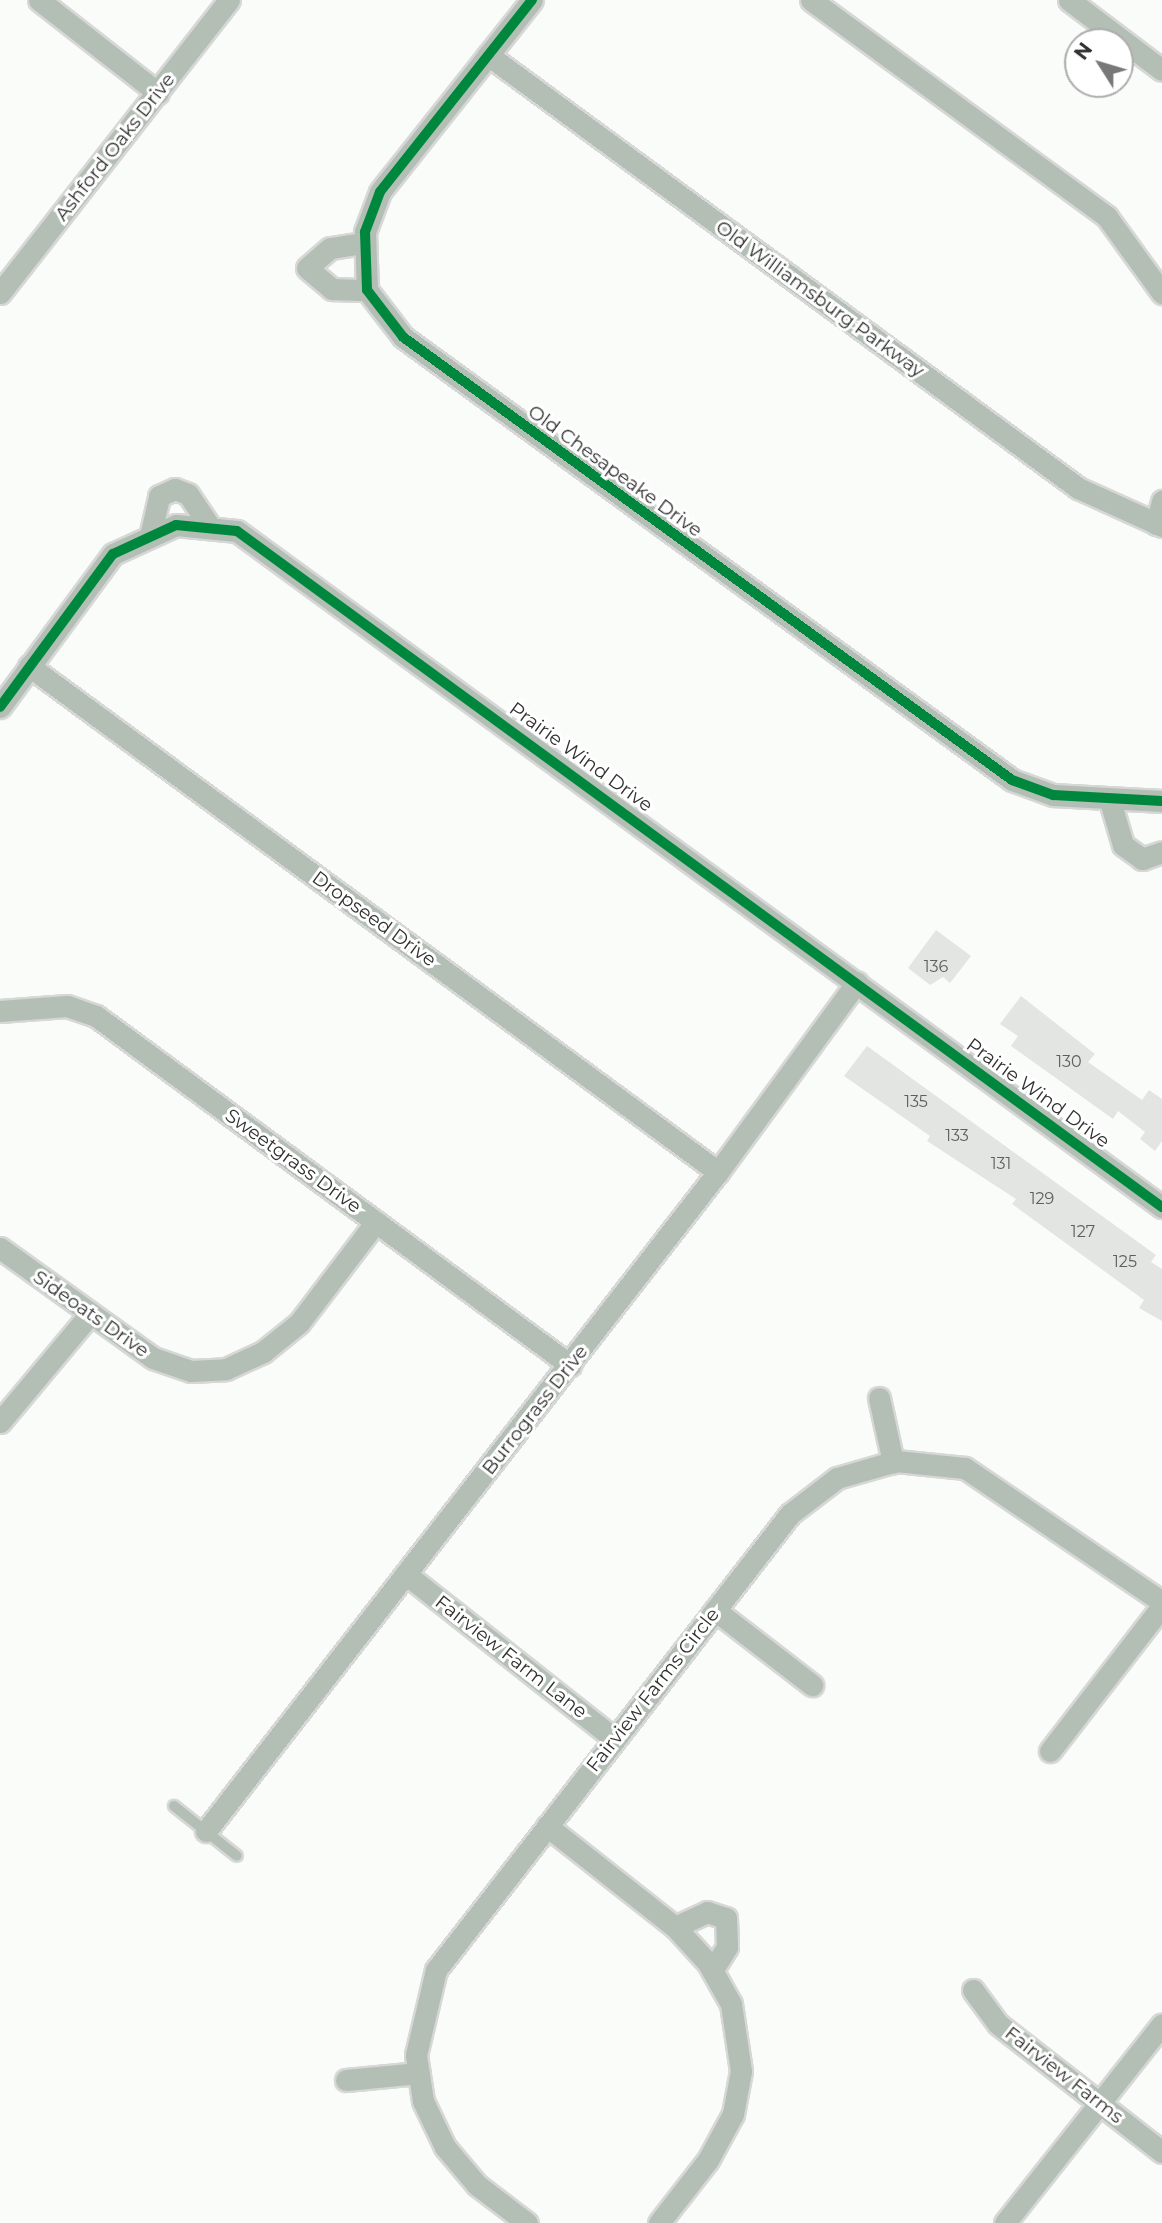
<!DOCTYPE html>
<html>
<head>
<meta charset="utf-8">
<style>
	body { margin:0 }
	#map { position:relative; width:1162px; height:2223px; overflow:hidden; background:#fafcfa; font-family:Montserrat,sans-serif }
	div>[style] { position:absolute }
	.building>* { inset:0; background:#e3e5e3 }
	.roads { filter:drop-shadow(2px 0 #d6d7d6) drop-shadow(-2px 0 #d6d7d6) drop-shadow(0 2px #d6d7d6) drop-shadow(0 -2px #d6d7d6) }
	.service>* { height:10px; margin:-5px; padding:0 5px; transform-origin:5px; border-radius:5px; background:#b3beb4 }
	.minor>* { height:21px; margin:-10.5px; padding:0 10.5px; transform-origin:10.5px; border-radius:10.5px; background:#b3beb4 }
	.cycleway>* { height:10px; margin:-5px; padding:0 5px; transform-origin:5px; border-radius:5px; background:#00873e }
	span { translate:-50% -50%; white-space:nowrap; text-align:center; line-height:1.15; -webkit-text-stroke:6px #fff; paint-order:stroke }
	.number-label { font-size:16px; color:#5d5e5d }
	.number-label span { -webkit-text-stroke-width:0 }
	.street-label { font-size:19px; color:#303130 }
	.north { position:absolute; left:1064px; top:28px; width:70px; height:70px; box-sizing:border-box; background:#fff; border:2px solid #acadac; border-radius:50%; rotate:307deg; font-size:19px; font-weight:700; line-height:28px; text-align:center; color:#303130 }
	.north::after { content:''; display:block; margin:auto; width:24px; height:32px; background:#777877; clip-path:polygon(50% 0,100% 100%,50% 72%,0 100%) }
</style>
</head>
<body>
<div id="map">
	<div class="building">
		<i style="clip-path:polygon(936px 930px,971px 956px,950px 983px,943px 977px,930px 985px,908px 968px)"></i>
		<i style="clip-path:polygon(1021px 996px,1095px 1054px,1088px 1062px,1142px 1100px,1149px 1090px,1162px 1099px,1162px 1141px,1155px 1151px,1140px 1139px,1145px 1132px,1118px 1111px,1113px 1119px,1011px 1046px,1018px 1036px,1000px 1024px)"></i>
		<i style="clip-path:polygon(867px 1046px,1156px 1255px,1151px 1262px,1162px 1269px,1162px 1321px,1139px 1308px,1144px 1300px,1012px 1204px,1016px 1199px,927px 1141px,930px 1136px,844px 1076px)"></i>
	</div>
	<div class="roads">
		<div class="service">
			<i style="left:174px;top:1806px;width:80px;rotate:38.4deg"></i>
		</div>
		<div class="minor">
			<i style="left:39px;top:0;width:151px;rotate:38deg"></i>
			<i style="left:532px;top:0;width:245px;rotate:128.4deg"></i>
			<i style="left:380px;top:192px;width:43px;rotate:110.6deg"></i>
			<i style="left:365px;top:232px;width:58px;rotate:88deg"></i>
			<i style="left:367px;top:290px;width:59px;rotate:52.5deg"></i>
			<i style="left:403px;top:337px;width:753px;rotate:36.03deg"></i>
			<i style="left:1012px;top:780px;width:44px;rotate:20.1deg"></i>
			<i style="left:1053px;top:795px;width:109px;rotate:3.2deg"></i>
			<i style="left:811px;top:0;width:367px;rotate:36.2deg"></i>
			<i style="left:1107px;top:217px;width:94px;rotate:54.1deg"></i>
			<i style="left:1069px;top:0;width:116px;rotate:37deg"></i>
			<i style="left:488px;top:55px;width:732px;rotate:36.27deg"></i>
			<i style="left:1078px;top:488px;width:92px;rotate:24.3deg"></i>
			<i style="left:363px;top:243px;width:33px;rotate:171deg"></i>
			<i style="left:330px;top:248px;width:30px;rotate:139deg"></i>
			<i style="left:307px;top:268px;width:33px;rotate:40deg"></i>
			<i style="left:332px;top:289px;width:35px;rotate:2deg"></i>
			<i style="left:0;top:293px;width:372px;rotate:-52deg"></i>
			<i style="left:1156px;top:524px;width:24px;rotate:-75deg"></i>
			<i style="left:151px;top:532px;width:37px;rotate:-77deg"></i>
			<i style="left:159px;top:496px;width:17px;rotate:-24deg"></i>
			<i style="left:175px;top:489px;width:14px;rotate:21deg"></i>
			<i style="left:188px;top:494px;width:36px;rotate:56deg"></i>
			<i style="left:29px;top:666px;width:855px;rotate:36.29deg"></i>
			<i style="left:0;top:707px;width:190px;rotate:-53.6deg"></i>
			<i style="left:113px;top:554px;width:69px;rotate:-24.7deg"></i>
			<i style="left:176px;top:525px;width:61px;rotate:5.6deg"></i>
			<i style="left:237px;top:531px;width:1146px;rotate:36.16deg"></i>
			<i style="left:1110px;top:801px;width:46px;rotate:73.5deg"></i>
			<i style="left:1123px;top:845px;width:24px;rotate:36deg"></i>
			<i style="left:1142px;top:859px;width:21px;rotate:-19deg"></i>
			<i style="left:0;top:1011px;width:67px;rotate:-4.3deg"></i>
			<i style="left:67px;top:1006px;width:31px;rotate:19deg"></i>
			<i style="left:96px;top:1016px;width:589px;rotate:36.36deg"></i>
			<i style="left:0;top:1248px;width:188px;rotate:35.7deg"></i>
			<i style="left:153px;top:1358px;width:40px;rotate:18.9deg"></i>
			<i style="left:191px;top:1371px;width:35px;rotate:-3deg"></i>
			<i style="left:226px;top:1369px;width:41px;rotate:-24.7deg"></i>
			<i style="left:263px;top:1352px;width:46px;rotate:-38.9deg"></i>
			<i style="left:299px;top:1323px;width:127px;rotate:-52.7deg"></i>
			<i style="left:879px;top:1398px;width:66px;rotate:77.7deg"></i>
			<i style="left:0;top:1422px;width:139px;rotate:-50.2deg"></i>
			<i style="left:407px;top:1575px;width:265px;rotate:38.3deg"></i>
			<i style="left:715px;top:1610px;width:123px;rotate:37.7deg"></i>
			<i style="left:1050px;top:1751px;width:183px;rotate:-52.3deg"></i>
			<i style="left:547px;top:1826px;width:163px;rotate:38.3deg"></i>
			<i style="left:675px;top:1927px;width:49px;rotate:47.5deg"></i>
			<i style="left:708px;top:1963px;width:47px;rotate:60.7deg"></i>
			<i style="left:731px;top:2004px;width:68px;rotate:81.5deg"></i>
			<i style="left:741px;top:2071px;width:44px;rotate:100.5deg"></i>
			<i style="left:733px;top:2114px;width:52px;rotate:118.5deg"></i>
			<i style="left:708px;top:2160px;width:80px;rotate:127.9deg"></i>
			<i style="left:206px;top:1831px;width:835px;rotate:-52.16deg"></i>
			<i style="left:718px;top:1172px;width:235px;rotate:-53.8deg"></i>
			<i style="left:675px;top:1927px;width:35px;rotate:-25deg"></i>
			<i style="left:707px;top:1912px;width:20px;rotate:18deg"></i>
			<i style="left:726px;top:1918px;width:29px;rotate:88deg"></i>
			<i style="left:727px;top:1947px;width:28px;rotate:122deg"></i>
			<i style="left:973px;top:1990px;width:42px;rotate:53.7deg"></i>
			<i style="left:998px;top:2024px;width:208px;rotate:38deg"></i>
			<i style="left:346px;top:2080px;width:73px;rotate:-5.5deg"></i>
			<i style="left:527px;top:2223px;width:63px;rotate:-142.8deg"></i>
			<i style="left:477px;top:2185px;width:50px;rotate:-130.1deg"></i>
			<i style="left:445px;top:2147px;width:51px;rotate:-115.6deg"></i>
			<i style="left:423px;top:2101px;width:47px;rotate:-98.7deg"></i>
			<i style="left:416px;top:2055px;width:87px;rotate:-76.8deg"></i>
			<i style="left:436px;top:1970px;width:577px;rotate:-52.18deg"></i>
			<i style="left:790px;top:1514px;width:59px;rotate:-37.5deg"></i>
			<i style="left:837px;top:1478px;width:61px;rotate:-16.1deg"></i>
			<i style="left:896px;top:1461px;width:69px;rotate:5.8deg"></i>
			<i style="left:965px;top:1468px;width:238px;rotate:34.2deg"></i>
			<i style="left:1005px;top:2223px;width:253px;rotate:-51.7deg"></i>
		</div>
	</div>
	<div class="cycleway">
		<i style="left:532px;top:0;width:245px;rotate:128.4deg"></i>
		<i style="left:380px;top:192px;width:43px;rotate:110.6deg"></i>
		<i style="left:365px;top:232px;width:58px;rotate:88deg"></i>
		<i style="left:367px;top:290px;width:59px;rotate:52.5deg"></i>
		<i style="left:403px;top:337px;width:753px;rotate:36.03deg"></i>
		<i style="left:1012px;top:780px;width:44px;rotate:20.1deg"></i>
		<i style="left:1053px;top:795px;width:109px;rotate:3.2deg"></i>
		<i style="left:0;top:707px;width:190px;rotate:-53.6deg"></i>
		<i style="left:113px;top:554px;width:69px;rotate:-24.7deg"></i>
		<i style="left:176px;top:525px;width:61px;rotate:5.6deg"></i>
		<i style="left:237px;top:531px;width:1146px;rotate:36.16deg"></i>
	</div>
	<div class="number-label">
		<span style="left:936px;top:967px">136</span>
		<span style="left:1069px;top:1062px">130</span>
		<span style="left:916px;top:1102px">135</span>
		<span style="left:957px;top:1136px">133</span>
		<span style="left:1001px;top:1164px">131</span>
		<span style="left:1042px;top:1199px">129</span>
		<span style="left:1083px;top:1232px">127</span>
		<span style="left:1125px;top:1262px">125</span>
	</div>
	<div class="street-label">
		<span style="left:115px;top:147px;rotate:-52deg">Ashford Oaks Drive</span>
		<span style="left:820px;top:299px;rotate:36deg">Old Williamsburg Parkway</span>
		<span style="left:615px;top:471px;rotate:36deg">Old Chesapeake Drive</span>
		<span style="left:581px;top:757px;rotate:36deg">Prairie Wind Drive</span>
		<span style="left:374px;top:919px;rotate:36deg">Dropseed Drive</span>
		<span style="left:1038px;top:1093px;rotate:36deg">Prairie Wind Drive</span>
		<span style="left:293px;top:1161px;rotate:36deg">Sweetgrass Drive</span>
		<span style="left:91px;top:1314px;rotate:35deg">Sideoats Drive</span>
		<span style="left:535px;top:1410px;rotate:-52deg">Burrograss Drive</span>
		<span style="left:511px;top:1657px;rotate:38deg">Fairview Farm Lane</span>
		<span style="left:653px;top:1690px;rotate:-52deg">Fairview Farms Circle</span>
		<span style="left:1064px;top:2075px;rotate:38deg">Fairview Farms</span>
	</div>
	<div class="north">N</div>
</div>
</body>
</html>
